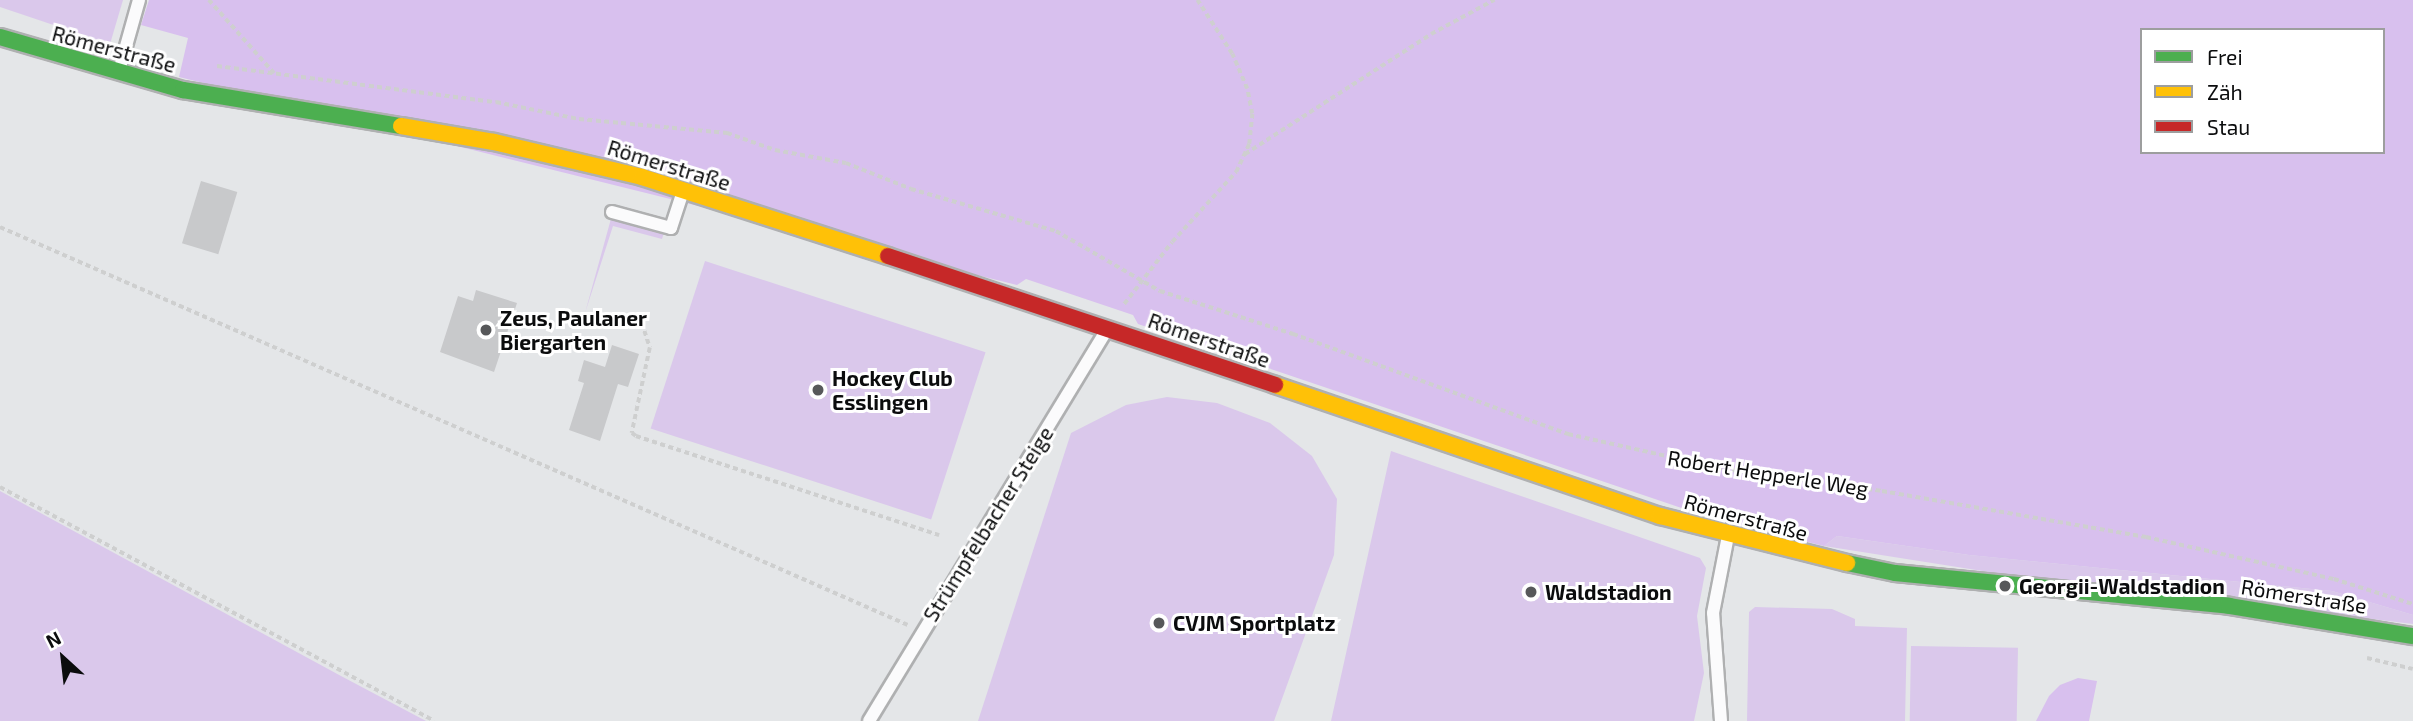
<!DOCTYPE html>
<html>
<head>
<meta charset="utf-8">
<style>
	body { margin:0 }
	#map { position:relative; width:2413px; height:721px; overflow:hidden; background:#e4e6e8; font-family:"Exo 2",sans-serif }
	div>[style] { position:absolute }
	.green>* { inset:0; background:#dac8eb; transform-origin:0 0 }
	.forest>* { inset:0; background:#d8c0ee }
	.building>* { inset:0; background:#c8c9cb; transform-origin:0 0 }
	.path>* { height:3.5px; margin-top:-1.75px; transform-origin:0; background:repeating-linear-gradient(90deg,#cecfcf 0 5px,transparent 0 8.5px) }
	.roads { filter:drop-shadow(2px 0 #afb0b1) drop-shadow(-2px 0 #afb0b1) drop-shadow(0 2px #afb0b1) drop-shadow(0 -2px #afb0b1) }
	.lane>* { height:12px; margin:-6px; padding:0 6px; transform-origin:6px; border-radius:6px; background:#fbfbfc }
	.fast>* { height:16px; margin:-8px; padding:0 8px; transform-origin:8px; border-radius:8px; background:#4caf50 }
	.slow>* { height:16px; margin:-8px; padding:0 8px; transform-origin:8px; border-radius:8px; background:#ffc107 }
	.jam>* { height:16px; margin:-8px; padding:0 8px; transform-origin:8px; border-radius:8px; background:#c62828 }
	.dots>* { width:19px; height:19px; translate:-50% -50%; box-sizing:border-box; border:4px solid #fff; border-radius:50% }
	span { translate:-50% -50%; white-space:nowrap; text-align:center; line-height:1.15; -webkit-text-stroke:6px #fff; paint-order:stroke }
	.street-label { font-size:21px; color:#0b0c0d }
	.poi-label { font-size:21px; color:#0b0c0d; font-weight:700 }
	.left { translate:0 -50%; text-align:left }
	.legend { position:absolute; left:2140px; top:28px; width:245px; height:126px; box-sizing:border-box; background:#fff; border:2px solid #9d9e9e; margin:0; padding:9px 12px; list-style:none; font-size:21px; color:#0b0c0d }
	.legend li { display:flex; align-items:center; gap:14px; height:35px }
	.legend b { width:35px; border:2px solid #9d9e9e }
	.north { position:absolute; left:28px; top:623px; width:70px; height:70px; -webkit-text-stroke:5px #fff; paint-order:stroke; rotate:333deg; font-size:19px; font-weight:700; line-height:28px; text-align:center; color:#0b0c0d }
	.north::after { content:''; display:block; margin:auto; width:24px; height:32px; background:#0b0c0d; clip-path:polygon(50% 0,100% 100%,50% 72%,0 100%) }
</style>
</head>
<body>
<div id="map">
	<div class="green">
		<i style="clip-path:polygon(0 0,123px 0,110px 44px,0 7px)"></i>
		<i style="clip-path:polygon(612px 215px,665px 229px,662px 239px,613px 226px,585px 313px)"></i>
		<i style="left:705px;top:261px;width:295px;height:176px;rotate:18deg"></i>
		<i style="clip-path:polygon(1167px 397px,1217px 403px,1270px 423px,1312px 456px,1337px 499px,1334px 555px,1274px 721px,978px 721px,1071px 433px,1126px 405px)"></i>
		<i style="clip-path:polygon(1391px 451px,1700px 558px,1706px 568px,1697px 616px,1704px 673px,1694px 721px,1331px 721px)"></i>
		<i style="clip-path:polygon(0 491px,341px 676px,426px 721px,0 721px)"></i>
		<i style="clip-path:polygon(1837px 536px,1969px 555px,2332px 591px,2413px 615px,2413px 624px,1989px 572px,1824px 546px)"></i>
		<i style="clip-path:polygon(1755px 607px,1832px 609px,1855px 619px,1855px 626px,1907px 628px,1905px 721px,1747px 721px,1749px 612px)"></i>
		<i style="left:1911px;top:646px;width:107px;height:75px;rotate:1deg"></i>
	</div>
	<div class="forest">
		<i style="clip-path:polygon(evenodd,149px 0,2413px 0,2413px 615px,2332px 591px,1969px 555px,1837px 536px,1824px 546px,1714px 519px,1138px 324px,1133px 315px,1026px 279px,1017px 285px,179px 77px,188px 38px,141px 25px,149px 0,2142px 30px,2383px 30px,2383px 152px,2142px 152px,2142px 30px)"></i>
		<i style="clip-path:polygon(2078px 678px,2097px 681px,2089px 721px,2036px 721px,2049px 696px,2060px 685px)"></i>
	</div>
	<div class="building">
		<i style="left:201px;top:181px;width:38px;height:65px;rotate:17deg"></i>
		<i style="clip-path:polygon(476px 290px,517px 303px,494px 372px,440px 352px,458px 296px,473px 301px)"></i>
		<i style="clip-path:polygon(612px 345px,639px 354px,628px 387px,618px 384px,600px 441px,569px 430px,584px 383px,578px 381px,584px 360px,605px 367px)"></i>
	</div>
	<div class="path">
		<i style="left:209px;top:0;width:98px;rotate:48.3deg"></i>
		<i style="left:217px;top:66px;width:281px;rotate:7.4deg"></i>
		<i style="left:496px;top:102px;width:85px;rotate:11.6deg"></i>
		<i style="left:579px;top:119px;width:149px;rotate:5.4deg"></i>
		<i style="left:727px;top:133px;width:51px;rotate:19.5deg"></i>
		<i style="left:775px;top:150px;width:72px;rotate:10.4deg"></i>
		<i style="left:846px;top:163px;width:70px;rotate:21.8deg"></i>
		<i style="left:911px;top:189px;width:151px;rotate:16.2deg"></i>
		<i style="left:1056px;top:231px;width:120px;rotate:30deg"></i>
		<i style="left:1160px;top:291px;width:140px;rotate:17.9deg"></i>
		<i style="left:1293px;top:334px;width:293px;rotate:20deg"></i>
		<i style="left:1568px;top:434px;width:160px;rotate:12.6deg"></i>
		<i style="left:1724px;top:469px;width:160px;rotate:7.9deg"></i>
		<i style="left:1882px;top:491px;width:268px;rotate:9.9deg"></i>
		<i style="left:2146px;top:537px;width:193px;rotate:12.6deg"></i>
		<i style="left:2334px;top:579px;width:83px;rotate:17.6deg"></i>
		<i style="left:1245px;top:154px;width:221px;rotate:-32.8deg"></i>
		<i style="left:1431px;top:34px;width:72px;rotate:-28.4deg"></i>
		<i style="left:0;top:227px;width:991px;rotate:23.67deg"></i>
		<i style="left:1124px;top:304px;width:78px;rotate:-52.3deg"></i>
		<i style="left:1172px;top:242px;width:95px;rotate:-47.6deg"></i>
		<i style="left:1236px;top:172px;width:31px;rotate:-65deg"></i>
		<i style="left:1249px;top:144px;width:30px;rotate:-84deg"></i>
		<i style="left:1252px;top:114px;width:25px;rotate:-101deg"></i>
		<i style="left:1247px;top:89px;width:38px;rotate:-113deg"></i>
		<i style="left:1232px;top:54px;width:64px;rotate:-122.9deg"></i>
		<i style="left:642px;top:323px;width:26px;rotate:72deg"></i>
		<i style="left:650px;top:348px;width:87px;rotate:102deg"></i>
		<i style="left:632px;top:433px;width:5px;rotate:37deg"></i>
		<i style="left:636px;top:436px;width:319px;rotate:18.1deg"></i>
		<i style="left:0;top:487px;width:493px;rotate:28.3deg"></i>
		<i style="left:2367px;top:658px;width:47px;rotate:13.4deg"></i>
	</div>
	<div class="roads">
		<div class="lane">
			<i style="left:119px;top:71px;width:74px;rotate:-74.3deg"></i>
			<i style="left:612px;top:212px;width:61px;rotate:15.2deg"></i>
			<i style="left:671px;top:228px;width:39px;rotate:-72deg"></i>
			<i style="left:869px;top:721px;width:456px;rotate:-58.7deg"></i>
			<i style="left:1721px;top:721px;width:108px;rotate:-94.2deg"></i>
			<i style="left:1713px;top:613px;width:78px;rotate:-79deg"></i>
		</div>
		<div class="fast">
			<i style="left:0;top:37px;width:191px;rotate:16.2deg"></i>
			<i style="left:183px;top:90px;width:221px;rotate:9.4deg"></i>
			<i style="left:1847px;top:563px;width:49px;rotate:11.8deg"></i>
			<i style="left:1895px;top:573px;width:336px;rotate:5.6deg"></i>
			<i style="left:2229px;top:606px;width:186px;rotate:9.3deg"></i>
		</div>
		<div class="slow">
			<i style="left:401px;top:126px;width:94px;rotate:9.8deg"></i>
			<i style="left:494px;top:142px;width:152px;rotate:13.3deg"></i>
			<i style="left:642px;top:177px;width:258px;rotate:17.8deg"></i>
			<i style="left:1275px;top:385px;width:407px;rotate:18.8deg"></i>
			<i style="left:1660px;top:516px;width:193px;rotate:14.1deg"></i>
		</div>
		<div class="jam">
			<i style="left:888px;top:256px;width:408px;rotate:18.4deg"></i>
		</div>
	</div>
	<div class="dots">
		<i style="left:486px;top:330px;background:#57585a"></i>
		<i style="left:818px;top:390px;background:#57585a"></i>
		<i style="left:2005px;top:586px;background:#57585a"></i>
		<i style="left:1531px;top:592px;background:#57585a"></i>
		<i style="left:1159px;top:623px;background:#57585a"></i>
	</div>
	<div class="street-label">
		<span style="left:114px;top:49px;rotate:15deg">Römerstraße</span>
		<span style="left:669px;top:165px;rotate:17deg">Römerstraße</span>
		<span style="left:1209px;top:340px;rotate:19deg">Römerstraße</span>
		<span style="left:1768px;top:473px;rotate:9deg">Robert Hepperle Weg</span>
		<span style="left:1746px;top:517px;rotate:15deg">Römerstraße</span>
		<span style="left:988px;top:524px;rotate:-58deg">Strümpfelbacher Steige</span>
		<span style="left:2304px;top:596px;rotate:9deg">Römerstraße</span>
	</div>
	<div class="poi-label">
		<span class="left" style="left:500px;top:330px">Zeus, Paulaner<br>Biergarten</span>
		<span class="left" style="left:832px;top:390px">Hockey Club<br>Esslingen</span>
		<span class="left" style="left:2019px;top:586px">Georgii-Waldstadion</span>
		<span class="left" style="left:1545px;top:592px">Waldstadion</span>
		<span class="left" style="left:1173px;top:623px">CVJM Sportplatz</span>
	</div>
	<ul class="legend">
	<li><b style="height:9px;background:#4caf50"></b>Frei</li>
	<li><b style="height:9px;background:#ffc107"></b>Zäh</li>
	<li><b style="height:9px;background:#c62828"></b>Stau</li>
	</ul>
	<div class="north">N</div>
</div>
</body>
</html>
